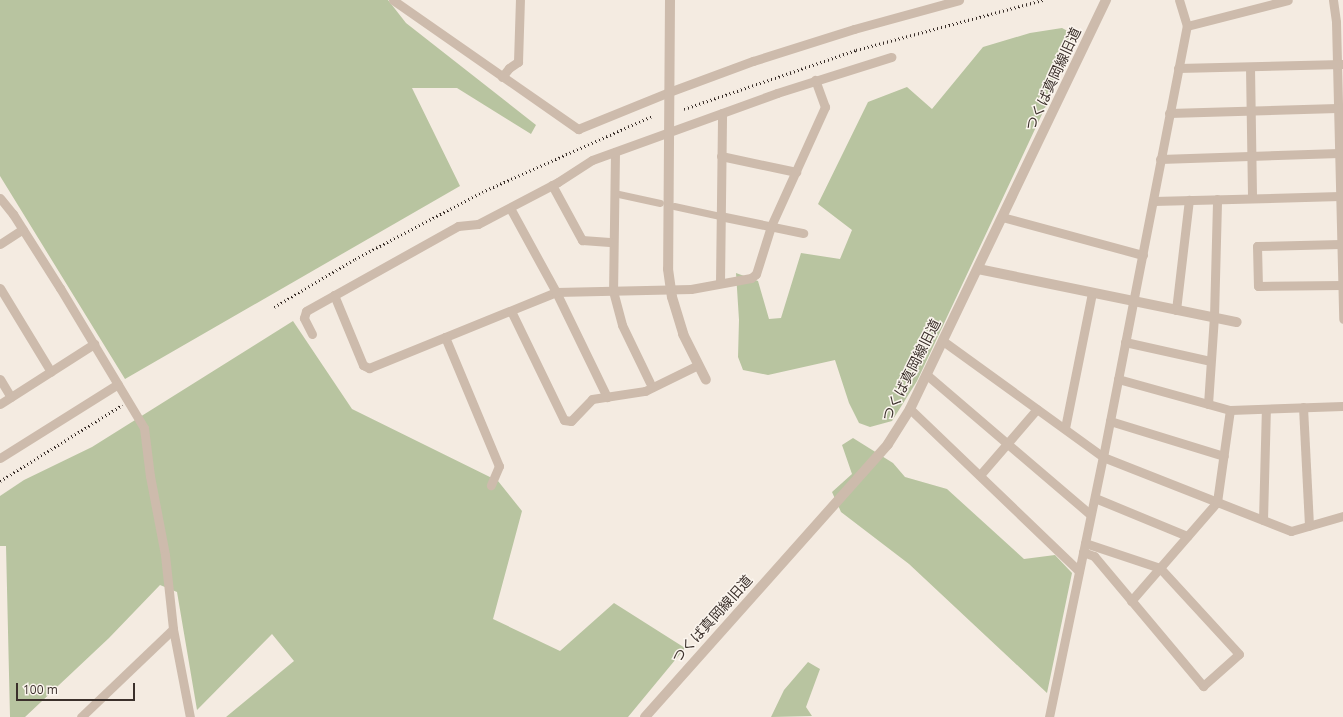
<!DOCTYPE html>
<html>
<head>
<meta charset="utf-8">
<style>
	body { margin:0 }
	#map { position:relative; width:1343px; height:717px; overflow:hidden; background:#f4ebe1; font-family:"Open Sans","Noto Sans JP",sans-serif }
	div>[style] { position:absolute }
	.green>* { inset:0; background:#b8c4a0 }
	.pedestrian>* { height:7px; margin:-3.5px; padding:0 3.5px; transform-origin:3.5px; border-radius:3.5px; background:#cdbbac }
	.minor>* { height:9px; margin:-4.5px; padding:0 4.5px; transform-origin:4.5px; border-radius:4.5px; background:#cdbbac }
	.tertiary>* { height:10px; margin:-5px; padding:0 5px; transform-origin:5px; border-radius:5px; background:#cdbbac }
	.rail>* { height:2.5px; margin-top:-1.25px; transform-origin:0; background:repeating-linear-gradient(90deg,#3b302b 0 1px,transparent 0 4px) }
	span { translate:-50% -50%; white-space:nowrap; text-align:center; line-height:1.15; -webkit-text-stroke:3px #fbf5ee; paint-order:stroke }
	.street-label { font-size:14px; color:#3b302b }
	.scale { position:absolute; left:16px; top:683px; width:119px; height:18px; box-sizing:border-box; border:2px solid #3b302b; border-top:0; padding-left:5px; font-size:12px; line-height:14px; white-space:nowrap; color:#3b302b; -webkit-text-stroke:3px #fbf5ee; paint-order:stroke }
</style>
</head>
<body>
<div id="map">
	<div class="green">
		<i style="clip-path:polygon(0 0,388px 0,406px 23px,536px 125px,531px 134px,457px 88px,412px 88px,460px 186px,125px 379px,0 176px)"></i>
		<i style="clip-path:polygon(1062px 28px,1075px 35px,1051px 95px,917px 381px,892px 421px,870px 427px,859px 423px,849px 403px,835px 360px,768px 375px,743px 370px,738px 357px,739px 320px,736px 273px,758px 281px,769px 319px,781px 318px,801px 253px,840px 259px,852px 230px,818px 204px,868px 102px,907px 87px,932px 109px,983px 47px,1030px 33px)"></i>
		<i style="clip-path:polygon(293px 321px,352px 409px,498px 481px,522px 511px,493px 619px,560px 651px,614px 603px,685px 648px,628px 717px,226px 717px,294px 661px,272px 634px,197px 710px,177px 592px,160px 585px,109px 638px,25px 717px,10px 717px,6px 546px,0 546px,0 496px,24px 480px,92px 447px)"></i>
		<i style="clip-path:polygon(853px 438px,893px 463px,905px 477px,947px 489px,1024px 559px,1055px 555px,1072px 573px,1047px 693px,909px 564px,841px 512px,832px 492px,852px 474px,842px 445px)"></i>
		<i style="clip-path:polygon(808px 662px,820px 669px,806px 707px,812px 716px,771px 717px,784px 690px)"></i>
	</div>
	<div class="pedestrian">
		<i style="left:614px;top:193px;width:47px;rotate:12.3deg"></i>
		<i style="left:674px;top:206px;width:47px;rotate:12.3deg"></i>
	</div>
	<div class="minor">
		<i style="left:393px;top:0;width:226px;rotate:34.9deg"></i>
		<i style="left:578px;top:129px;width:98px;rotate:-22.1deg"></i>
		<i style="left:669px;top:92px;width:90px;rotate:-20.3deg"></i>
		<i style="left:753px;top:61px;width:106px;rotate:-17.6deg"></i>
		<i style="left:854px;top:29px;width:109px;rotate:-15.4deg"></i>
		<i style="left:1333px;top:0;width:22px;rotate:82deg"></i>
		<i style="left:1336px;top:22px;width:297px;rotate:88.6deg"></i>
		<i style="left:1187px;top:26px;width:104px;rotate:-14.4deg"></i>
		<i style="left:1250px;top:67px;width:131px;rotate:89.1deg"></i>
		<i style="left:1178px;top:68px;width:164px;rotate:-1.4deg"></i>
		<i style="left:502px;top:77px;width:11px;rotate:-52deg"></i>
		<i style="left:509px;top:68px;width:11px;rotate:-34deg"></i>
		<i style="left:518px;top:62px;width:62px;rotate:-88.2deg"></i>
		<i style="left:1169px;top:113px;width:168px;rotate:-1.7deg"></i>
		<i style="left:615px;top:152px;width:139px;rotate:90.8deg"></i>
		<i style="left:613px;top:291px;width:35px;rotate:75deg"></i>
		<i style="left:622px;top:325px;width:64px;rotate:64.2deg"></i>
		<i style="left:721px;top:156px;width:77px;rotate:12deg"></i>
		<i style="left:1160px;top:159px;width:179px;rotate:-1.9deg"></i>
		<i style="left:552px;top:185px;width:63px;rotate:61.4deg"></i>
		<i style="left:582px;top:240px;width:31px;rotate:4deg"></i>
		<i style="left:0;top:198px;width:21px;rotate:51deg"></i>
		<i style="left:13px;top:214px;width:88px;rotate:57.6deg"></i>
		<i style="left:60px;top:288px;width:163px;rotate:59deg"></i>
		<i style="left:144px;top:428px;width:48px;rotate:82.9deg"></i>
		<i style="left:150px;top:476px;width:80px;rotate:79.2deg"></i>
		<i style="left:165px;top:555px;width:74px;rotate:83.8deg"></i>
		<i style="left:173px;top:629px;width:90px;rotate:79.1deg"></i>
		<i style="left:1153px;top:201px;width:187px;rotate:-1.5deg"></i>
		<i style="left:510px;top:208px;width:96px;rotate:61.3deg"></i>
		<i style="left:556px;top:292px;width:117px;rotate:64.1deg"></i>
		<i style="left:720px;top:216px;width:85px;rotate:11.6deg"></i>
		<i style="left:1002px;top:217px;width:146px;rotate:15.1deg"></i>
		<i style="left:0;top:244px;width:27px;rotate:-33deg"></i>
		<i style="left:1341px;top:244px;width:84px;rotate:178.6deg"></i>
		<i style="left:1257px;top:246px;width:40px;rotate:88.6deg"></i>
		<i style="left:1258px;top:286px;width:84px;rotate:-0.7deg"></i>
		<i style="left:720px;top:283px;width:170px;rotate:-89.3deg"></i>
		<i style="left:0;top:288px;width:98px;rotate:58.7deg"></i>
		<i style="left:334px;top:295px;width:76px;rotate:67.5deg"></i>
		<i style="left:363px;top:365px;width:7px;rotate:27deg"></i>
		<i style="left:369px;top:368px;width:202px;rotate:-22.1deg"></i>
		<i style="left:556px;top:292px;width:135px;rotate:-1.3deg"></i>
		<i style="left:691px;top:289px;width:61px;rotate:-10.4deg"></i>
		<i style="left:751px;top:278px;width:6px;rotate:-39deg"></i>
		<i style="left:756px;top:274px;width:50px;rotate:-72.6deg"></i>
		<i style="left:771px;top:226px;width:131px;rotate:-65.6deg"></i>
		<i style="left:825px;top:107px;width:29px;rotate:-110deg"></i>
		<i style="left:1176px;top:310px;width:111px;rotate:-83.3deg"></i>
		<i style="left:511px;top:311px;width:121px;rotate:64.1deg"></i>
		<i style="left:564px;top:420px;width:7px;rotate:8deg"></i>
		<i style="left:571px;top:421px;width:30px;rotate:-46deg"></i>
		<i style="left:592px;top:399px;width:54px;rotate:-8.6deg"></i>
		<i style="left:645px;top:391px;width:59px;rotate:-26.1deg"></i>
		<i style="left:312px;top:334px;width:18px;rotate:-117deg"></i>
		<i style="left:304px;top:318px;width:7px;rotate:-74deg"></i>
		<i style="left:306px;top:311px;width:174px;rotate:-29.2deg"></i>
		<i style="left:458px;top:226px;width:20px;rotate:-6deg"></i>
		<i style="left:478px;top:224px;width:90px;rotate:-27.7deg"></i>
		<i style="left:558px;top:182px;width:40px;rotate:-32.9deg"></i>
		<i style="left:592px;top:160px;width:197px;rotate:-19.9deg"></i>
		<i style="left:777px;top:93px;width:120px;rotate:-17.5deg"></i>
		<i style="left:445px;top:337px;width:140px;rotate:67.3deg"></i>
		<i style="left:499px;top:466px;width:21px;rotate:113deg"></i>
		<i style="left:943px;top:341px;width:198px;rotate:35.9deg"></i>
		<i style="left:1103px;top:457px;width:202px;rotate:21.5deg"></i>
		<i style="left:1291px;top:531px;width:54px;rotate:-16.1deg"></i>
		<i style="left:1125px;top:342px;width:87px;rotate:12.6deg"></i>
		<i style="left:927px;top:375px;width:214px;rotate:40.5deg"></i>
		<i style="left:0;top:379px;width:21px;rotate:59deg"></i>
		<i style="left:1118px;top:379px;width:116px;rotate:15.5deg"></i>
		<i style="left:1230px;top:410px;width:113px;rotate:-2deg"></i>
		<i style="left:0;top:404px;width:112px;rotate:-32.6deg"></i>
		<i style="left:1208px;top:404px;width:87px;rotate:-86.1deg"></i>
		<i style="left:1214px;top:317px;width:118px;rotate:-88.5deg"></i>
		<i style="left:1303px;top:407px;width:119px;rotate:87.1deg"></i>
		<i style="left:910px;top:409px;width:234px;rotate:43.8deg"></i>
		<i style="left:1110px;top:421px;width:119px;rotate:17.1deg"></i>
		<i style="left:1065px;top:428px;width:138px;rotate:-78.7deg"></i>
		<i style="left:0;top:458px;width:139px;rotate:-32.1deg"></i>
		<i style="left:980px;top:475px;width:87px;rotate:-49.2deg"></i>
		<i style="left:1095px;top:498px;width:100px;rotate:22.4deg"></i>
		<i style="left:1263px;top:520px;width:111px;rotate:-88.5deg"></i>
		<i style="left:1083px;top:552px;width:12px;rotate:20deg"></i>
		<i style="left:1094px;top:556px;width:170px;rotate:50deg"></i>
		<i style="left:1203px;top:686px;width:48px;rotate:-41.6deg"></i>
		<i style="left:1239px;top:654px;width:117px;rotate:-132.6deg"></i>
		<i style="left:1160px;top:568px;width:79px;rotate:-161.6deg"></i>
		<i style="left:1131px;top:601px;width:131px;rotate:-49deg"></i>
		<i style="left:1217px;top:502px;width:93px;rotate:-82deg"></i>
		<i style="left:81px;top:717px;width:127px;rotate:-43.7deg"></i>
		<i style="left:1049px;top:717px;width:266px;rotate:-78.3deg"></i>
		<i style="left:1103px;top:457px;width:439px;rotate:-79deg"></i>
		<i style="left:1187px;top:26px;width:27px;rotate:-107deg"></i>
	</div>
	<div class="tertiary">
		<i style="left:670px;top:0;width:269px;rotate:90.4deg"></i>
		<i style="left:668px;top:269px;width:28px;rotate:82deg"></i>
		<i style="left:672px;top:297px;width:39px;rotate:73deg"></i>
		<i style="left:683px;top:334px;width:51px;rotate:63.4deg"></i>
		<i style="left:978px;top:269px;width:264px;rotate:11.6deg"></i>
		<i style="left:645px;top:717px;width:365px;rotate:-48.3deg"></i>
		<i style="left:888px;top:444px;width:41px;rotate:-57.8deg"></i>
		<i style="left:910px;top:409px;width:454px;rotate:-64.4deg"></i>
	</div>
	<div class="rail">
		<i style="left:684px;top:109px;width:182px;rotate:-18.9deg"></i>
		<i style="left:856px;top:50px;width:194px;rotate:-15deg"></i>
		<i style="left:274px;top:307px;width:94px;rotate:-30.7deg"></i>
		<i style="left:355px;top:259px;width:144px;rotate:-27.8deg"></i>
		<i style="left:482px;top:192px;width:186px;rotate:-24.1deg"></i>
		<i style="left:0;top:481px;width:144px;rotate:-31.9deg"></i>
	</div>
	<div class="street-label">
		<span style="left:1053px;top:79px;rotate:-65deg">つくば真岡線旧道</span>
		<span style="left:911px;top:370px;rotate:-63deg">つくば真岡線旧道</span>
		<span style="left:712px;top:619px;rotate:-48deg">つくば真岡線旧道</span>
	</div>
	<div class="scale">100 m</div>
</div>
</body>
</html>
